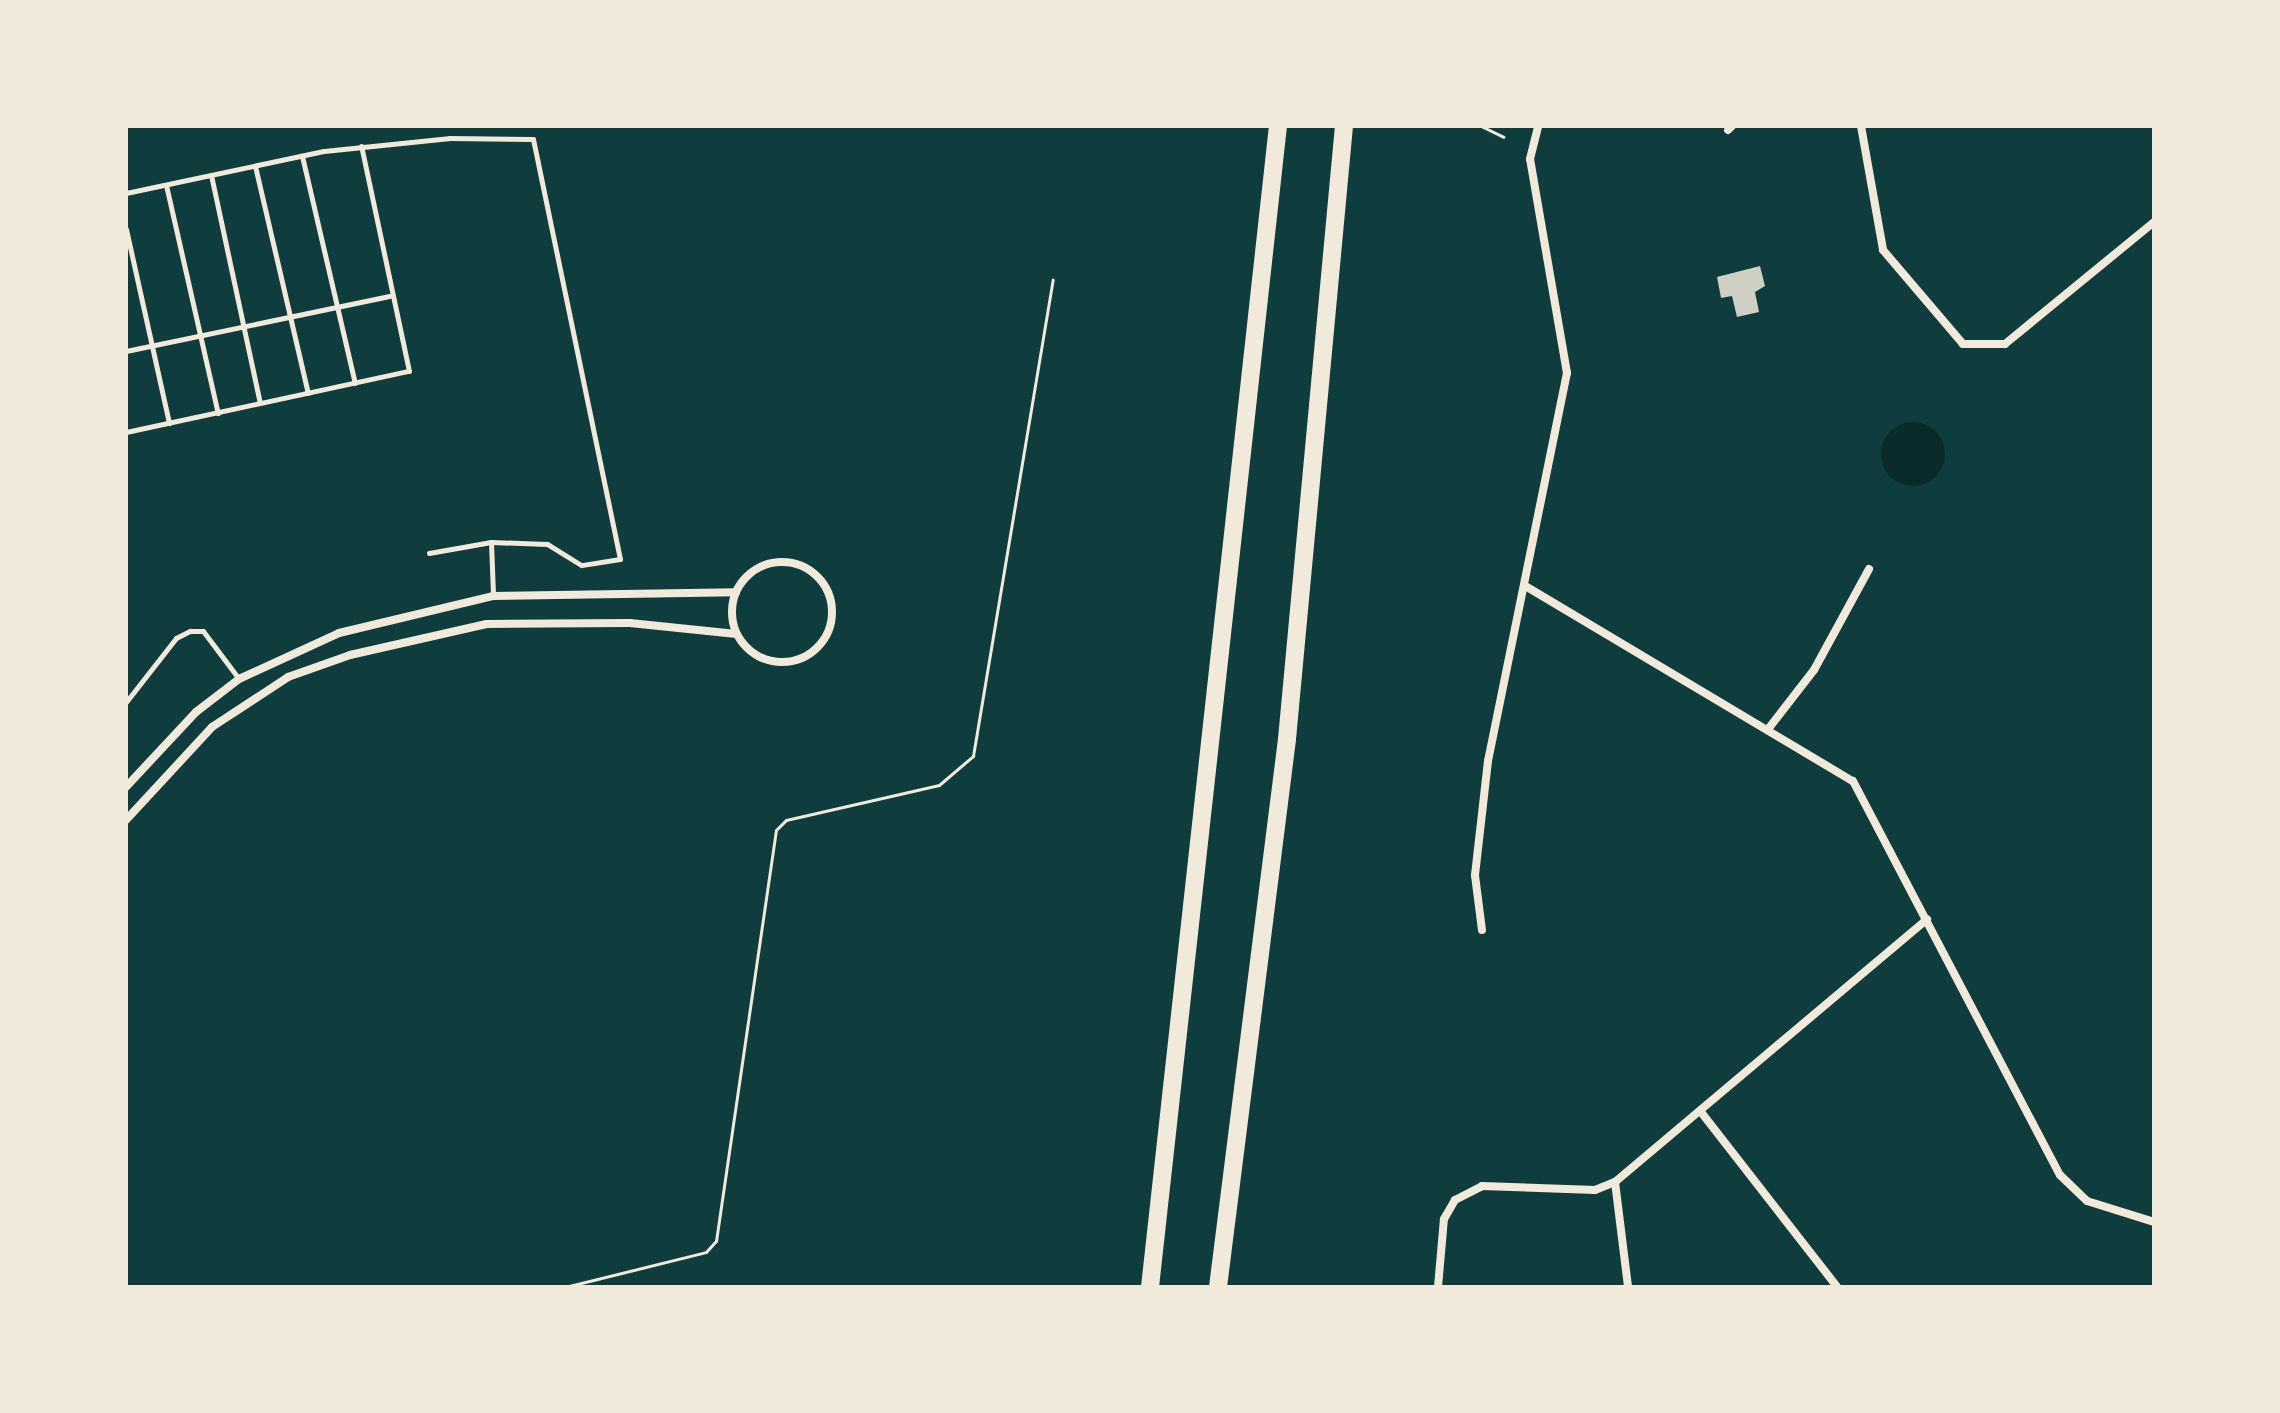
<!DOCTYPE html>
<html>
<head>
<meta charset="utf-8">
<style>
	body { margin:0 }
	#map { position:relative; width:2280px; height:1413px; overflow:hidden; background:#0f3d3e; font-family:Quicksand,sans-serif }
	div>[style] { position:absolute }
	.water>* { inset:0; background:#0a2a2b }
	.round { border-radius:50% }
	.building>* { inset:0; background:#cfcfc3 }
	.path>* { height:3px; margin:-1.5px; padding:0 1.5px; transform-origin:1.5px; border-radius:1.5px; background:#f1e9da }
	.service>* { height:5px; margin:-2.5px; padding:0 2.5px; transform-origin:2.5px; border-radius:2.5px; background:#f1e9da }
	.minor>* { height:8px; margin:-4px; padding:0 4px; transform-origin:4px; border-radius:4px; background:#f1e9da }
	.minor>.ring { margin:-4px; padding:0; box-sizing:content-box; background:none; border:8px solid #f1e9da; border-radius:50% }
	.motorway>* { height:18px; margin:-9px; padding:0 9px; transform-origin:9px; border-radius:9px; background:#f1e9da }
	span { translate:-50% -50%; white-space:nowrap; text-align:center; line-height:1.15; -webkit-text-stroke:6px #f1e9da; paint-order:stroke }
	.frame { position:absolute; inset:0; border:128px solid #f1e9da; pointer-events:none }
</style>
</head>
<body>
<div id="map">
	<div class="water">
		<i class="round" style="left:1881px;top:422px;width:64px;height:64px"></i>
	</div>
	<div class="building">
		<i style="clip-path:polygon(1760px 266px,1765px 286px,1755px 292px,1759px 312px,1737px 317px,1732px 296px,1721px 298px,1717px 277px)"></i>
	</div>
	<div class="path">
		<i style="left:1481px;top:126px;width:25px;rotate:26deg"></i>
		<i style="left:565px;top:1287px;width:145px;rotate:-13.9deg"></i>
		<i style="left:706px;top:1252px;width:15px;rotate:-48deg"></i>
		<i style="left:716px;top:1241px;width:415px;rotate:-81.7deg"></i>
		<i style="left:776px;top:830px;width:14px;rotate:-45deg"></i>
		<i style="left:786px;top:820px;width:157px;rotate:-12.9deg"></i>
		<i style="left:939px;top:785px;width:45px;rotate:-40.5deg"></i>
		<i style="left:973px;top:756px;width:483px;rotate:-80.5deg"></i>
	</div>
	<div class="service">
		<i style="left:302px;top:156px;width:233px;rotate:76.9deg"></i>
		<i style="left:255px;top:166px;width:233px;rotate:76.9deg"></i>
		<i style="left:211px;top:175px;width:233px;rotate:77.9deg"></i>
		<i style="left:166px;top:185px;width:234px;rotate:77.2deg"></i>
		<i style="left:126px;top:193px;width:202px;rotate:-12deg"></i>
		<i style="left:324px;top:151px;width:127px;rotate:-5.9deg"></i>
		<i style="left:450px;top:138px;width:83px;rotate:0.7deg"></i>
		<i style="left:533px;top:139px;width:429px;rotate:78.3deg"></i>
		<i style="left:620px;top:559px;width:39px;rotate:171deg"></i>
		<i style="left:581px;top:565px;width:40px;rotate:-148deg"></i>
		<i style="left:547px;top:544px;width:56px;rotate:-178deg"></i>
		<i style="left:126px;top:229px;width:199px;rotate:77.5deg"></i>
		<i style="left:126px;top:351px;width:269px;rotate:-11.8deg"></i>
		<i style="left:126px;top:432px;width:289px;rotate:-12.2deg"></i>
		<i style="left:409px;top:371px;width:230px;rotate:-102deg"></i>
		<i style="left:429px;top:553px;width:63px;rotate:-10.1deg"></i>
		<i style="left:491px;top:542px;width:53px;rotate:87.8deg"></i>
		<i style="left:126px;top:702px;width:81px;rotate:-52deg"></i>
		<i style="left:176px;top:638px;width:16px;rotate:-27deg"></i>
		<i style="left:190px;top:631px;width:13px"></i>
		<i style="left:203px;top:631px;width:60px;rotate:53.1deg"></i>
	</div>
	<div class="minor">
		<i style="left:1861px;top:126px;width:126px;rotate:79.9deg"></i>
		<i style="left:1883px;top:250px;width:123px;rotate:49.6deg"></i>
		<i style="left:1963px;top:344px;width:42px"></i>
		<i style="left:2005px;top:344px;width:193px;rotate:-39.3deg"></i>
		<i style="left:1728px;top:130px;width:6px;rotate:-45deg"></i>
		<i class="ring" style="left:732px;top:562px;width:92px;height:92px"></i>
		<i style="left:1527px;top:587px;width:379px;rotate:30.8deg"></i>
		<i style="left:1853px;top:781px;width:445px;rotate:62.3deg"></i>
		<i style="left:2060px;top:1175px;width:37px;rotate:44deg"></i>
		<i style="left:2087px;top:1201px;width:70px;rotate:17.4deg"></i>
		<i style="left:1769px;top:728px;width:73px;rotate:-52.2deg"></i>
		<i style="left:1814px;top:670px;width:115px;rotate:-61.4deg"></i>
		<i style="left:126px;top:787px;width:103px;rotate:-47deg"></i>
		<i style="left:196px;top:712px;width:54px;rotate:-37.5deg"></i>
		<i style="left:239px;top:679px;width:110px;rotate:-24.7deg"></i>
		<i style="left:339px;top:633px;width:158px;rotate:-13.5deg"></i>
		<i style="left:493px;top:596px;width:243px;rotate:-0.9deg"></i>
		<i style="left:126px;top:820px;width:127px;rotate:-47.2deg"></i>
		<i style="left:212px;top:727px;width:91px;rotate:-33.3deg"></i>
		<i style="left:288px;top:677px;width:66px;rotate:-19.5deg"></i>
		<i style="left:350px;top:655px;width:140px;rotate:-12.8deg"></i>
		<i style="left:487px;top:624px;width:143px;rotate:-0.4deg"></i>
		<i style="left:630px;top:623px;width:107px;rotate:5.9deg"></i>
		<i style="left:1482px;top:930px;width:55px;rotate:-97.3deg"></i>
		<i style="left:1475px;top:875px;width:115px;rotate:-83.5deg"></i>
		<i style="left:1488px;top:761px;width:396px;rotate:-78.5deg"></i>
		<i style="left:1567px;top:373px;width:217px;rotate:-99.8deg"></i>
		<i style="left:1530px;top:159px;width:34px;rotate:-76deg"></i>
		<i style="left:1701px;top:1112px;width:222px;rotate:52.1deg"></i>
		<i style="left:1615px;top:1182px;width:106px;rotate:82.9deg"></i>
		<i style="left:1438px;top:1287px;width:68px;rotate:-85deg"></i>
		<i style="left:1444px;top:1219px;width:22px;rotate:-60deg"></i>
		<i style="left:1455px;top:1200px;width:30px;rotate:-27deg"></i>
		<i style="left:1482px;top:1186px;width:113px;rotate:2deg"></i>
		<i style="left:1595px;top:1190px;width:22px;rotate:-22deg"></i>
		<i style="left:1615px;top:1182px;width:408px;rotate:-40.1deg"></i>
	</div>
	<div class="motorway">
		<i style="left:1150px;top:1287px;width:1168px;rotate:-83.71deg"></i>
		<i style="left:1218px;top:1287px;width:552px;rotate:-82.82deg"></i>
		<i style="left:1287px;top:739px;width:616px;rotate:-84.69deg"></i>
	</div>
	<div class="frame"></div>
</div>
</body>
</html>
